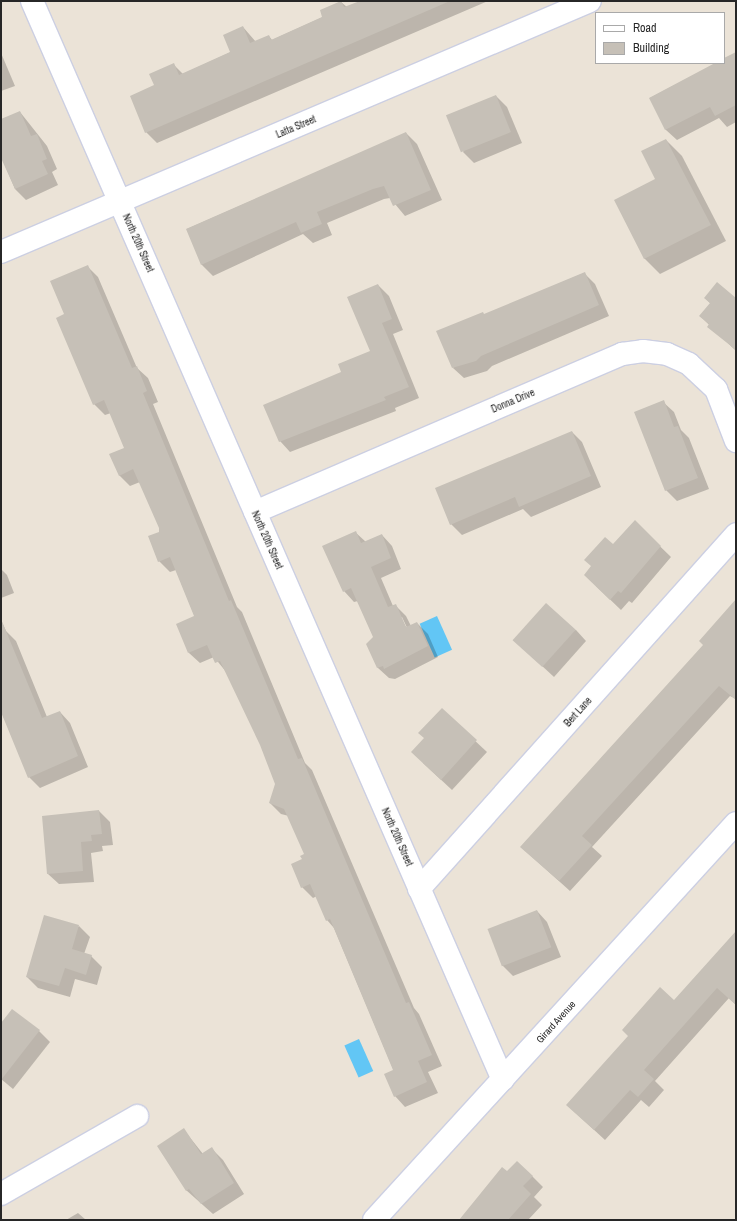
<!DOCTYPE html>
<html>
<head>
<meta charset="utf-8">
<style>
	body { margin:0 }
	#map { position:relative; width:737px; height:1221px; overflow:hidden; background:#ebe3d7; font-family:"Archivo Narrow",sans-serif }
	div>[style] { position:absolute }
	.water>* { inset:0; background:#62c6f5; transform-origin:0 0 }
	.shadow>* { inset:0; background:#0003 }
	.building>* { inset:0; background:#c6c0b7; transform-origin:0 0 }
	.roads { filter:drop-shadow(1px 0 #cccfe2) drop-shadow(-1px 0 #cccfe2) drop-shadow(0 1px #cccfe2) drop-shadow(0 -1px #cccfe2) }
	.street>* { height:22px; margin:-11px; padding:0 11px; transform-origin:11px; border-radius:11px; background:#fff }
	.secondary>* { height:22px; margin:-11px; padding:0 11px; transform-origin:11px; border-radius:11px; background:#fff }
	span { translate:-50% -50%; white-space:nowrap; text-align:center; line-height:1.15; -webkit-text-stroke:3px #fff; paint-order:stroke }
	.street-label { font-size:10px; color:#272727 }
	.frame { position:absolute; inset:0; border:2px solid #272727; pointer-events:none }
	.legend { position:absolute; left:595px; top:12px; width:130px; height:52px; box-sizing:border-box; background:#fff; border:1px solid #a9a9a9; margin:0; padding:5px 7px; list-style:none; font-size:12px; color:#272727 }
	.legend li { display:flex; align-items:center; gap:8px; height:20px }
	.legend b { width:20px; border:1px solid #a9a9a9 }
</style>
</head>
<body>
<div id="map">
	<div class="water">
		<i style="left:437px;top:616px;width:37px;height:19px;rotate:66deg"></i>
		<i style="left:359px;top:1039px;width:35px;height:16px;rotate:66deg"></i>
	</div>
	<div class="shadow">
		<i style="clip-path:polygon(362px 1px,488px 1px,157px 143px,146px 132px,155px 86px,173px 64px,183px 74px,231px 52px,243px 27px,256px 42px,269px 36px,272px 40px,323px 17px,341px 2px,347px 7px)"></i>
		<i style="clip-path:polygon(1px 53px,15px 86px,1px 91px)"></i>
		<i style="clip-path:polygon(736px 53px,736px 122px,727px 127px,719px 118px,677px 140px,666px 130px,650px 98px,717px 63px,724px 63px,724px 59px)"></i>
		<i style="clip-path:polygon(496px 96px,507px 107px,522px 143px,474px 163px,463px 152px)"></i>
		<i style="clip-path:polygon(20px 112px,47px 146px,57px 169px,52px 172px,58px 185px,26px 200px,15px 189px,1px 156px,1px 120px)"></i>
		<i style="clip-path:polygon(406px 133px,417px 144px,442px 200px,405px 216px,390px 198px,384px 199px,327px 223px,332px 235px,313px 243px,303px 234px,213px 276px,202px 265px,187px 229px)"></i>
		<i style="clip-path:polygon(666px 140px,682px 156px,726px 241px,660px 274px,644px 258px,657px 179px)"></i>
		<i style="clip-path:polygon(87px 266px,98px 277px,137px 368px,148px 378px,158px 402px,153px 404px,237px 607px,242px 612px,305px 763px,312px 770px,414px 1008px,419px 1014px,442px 1066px,428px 1072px,438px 1093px,405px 1107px,395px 1096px,394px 1071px,334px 928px,327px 920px,317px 896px,313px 898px,302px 887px,303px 860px,306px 855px,289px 816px,281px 814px,270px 803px,276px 784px,261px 745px,227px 673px,214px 657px,200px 663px,189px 653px,195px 617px,176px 570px,170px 572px,159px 561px,160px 528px,140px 482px,130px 486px,119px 475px,125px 448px,111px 413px,105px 415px,94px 404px,66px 314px)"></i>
		<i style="clip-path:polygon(584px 273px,595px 284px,609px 316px,492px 366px,487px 371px,464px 378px,453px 368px,485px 315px)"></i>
		<i style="clip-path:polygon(378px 285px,389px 296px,403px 330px,393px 334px,419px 398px,395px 408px,396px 411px,290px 452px,280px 441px,342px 373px,371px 352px)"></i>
		<i style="clip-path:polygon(736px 297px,736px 351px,700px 316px,711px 304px,705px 298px)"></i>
		<i style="clip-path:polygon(663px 402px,674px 412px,681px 430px,689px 438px,709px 489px,677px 501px,666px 490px)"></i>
		<i style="clip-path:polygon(572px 432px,582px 442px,601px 487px,531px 517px,523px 509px,462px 535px,451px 524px)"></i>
		<i style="clip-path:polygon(635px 522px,671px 557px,632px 603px,629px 601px,621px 610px,596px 586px,613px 545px)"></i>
		<i style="clip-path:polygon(evenodd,355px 532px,366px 542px,382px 535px,392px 546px,401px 569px,381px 578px,393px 606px,395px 605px,406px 616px,411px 626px,417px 623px,428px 634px,438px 657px,395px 679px,389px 678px,378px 668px,374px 638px,358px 601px,354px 602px,344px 591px,355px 532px,400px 617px,402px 617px,409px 632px,400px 617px)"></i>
		<i style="clip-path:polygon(1px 569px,7px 575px,14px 593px,1px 598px)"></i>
		<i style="clip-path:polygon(736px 605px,736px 699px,730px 696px,592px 847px,602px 856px,570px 891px,521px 847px,704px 645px)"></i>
		<i style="clip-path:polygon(1px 620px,6px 631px,16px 641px,47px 717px,60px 712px,70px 723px,88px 767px,40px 788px,29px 777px,1px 711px)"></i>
		<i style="clip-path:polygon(576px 630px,586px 641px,554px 677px,514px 640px)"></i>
		<i style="clip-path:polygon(442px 710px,487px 752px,452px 790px,423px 763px,425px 738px)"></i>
		<i style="clip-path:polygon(99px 811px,110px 822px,113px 845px,102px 846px,103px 851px,91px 853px,94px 882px,59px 884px,48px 874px)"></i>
		<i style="clip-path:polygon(537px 911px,547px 922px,561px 957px,513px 976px,502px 965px)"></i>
		<i style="clip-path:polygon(79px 926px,90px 937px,84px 954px,91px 956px,102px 967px,97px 985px,75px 979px,70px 997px,38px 988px,27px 977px)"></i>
		<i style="clip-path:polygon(736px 941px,736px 1005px,729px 998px,655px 1081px,664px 1090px,649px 1107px,641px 1100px,605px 1140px,567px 1105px)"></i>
		<i style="clip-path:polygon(1px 1025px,39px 1031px,50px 1042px,13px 1089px,1px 1079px)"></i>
		<i style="clip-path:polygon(184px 1130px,203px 1154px,212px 1149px,223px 1160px,244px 1194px,213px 1214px,186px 1190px)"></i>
		<i style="clip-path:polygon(507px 1173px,532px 1176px,543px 1187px,534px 1197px,542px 1205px,528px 1220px,460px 1220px)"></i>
		<i style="clip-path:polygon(78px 1213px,86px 1220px,66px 1220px)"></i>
	</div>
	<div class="building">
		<i style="clip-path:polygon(341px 1px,344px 7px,360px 1px,450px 1px,145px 133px,130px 96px,154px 85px,149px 74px,174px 63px,179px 75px,230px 52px,223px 35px,243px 26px,250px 43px,269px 35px,271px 40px,322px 17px,320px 10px)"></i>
		<i style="clip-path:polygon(736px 52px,736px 105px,715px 116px,710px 107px,665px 130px,649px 98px,715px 63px,724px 63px,724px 58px)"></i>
		<i style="left:496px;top:95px;width:40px;height:54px;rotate:68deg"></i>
		<i style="clip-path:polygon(20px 111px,31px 136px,37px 134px,47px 159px,42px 161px,48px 174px,15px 189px,1px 158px,1px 119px)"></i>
		<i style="clip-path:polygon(406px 132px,431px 190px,393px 206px,384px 186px,373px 189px,317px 212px,322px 224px,301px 233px,296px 222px,201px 265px,186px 229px)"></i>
		<i style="clip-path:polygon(666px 139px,711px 225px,644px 259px,614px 200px,655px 179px,641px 151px)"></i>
		<i style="clip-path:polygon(88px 265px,132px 368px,137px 366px,147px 391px,143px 393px,229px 601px,231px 600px,298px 759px,302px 758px,406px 1003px,409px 1002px,432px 1055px,418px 1061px,427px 1082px,394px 1097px,384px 1074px,393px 1070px,330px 919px,326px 921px,310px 884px,301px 888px,291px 864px,302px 859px,300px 856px,304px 854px,284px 809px,269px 803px,275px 784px,260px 745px,220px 661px,215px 663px,207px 645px,188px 653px,176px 624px,194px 616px,170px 557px,158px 562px,148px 536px,159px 532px,159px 528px,133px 469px,119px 476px,109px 454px,124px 448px,104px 400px,93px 405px,56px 318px,64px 314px,50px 281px)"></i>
		<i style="clip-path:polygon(585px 272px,599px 305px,481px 356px,476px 361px,452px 368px,436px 331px,483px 312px,484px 314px)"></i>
		<i style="clip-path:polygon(717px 282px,736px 298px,736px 350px,707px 327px,709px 324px,699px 316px,710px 303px,704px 298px)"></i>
		<i style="clip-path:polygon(378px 284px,392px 319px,382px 323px,409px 387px,384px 397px,386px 400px,279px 442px,263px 405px,341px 372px,338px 364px,370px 351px,347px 297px)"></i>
		<i style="clip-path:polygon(664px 400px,674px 427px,678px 426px,698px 478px,665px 491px,634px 412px)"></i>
		<i style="clip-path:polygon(572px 431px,591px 476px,519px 507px,515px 497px,450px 525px,435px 488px)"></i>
		<i style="clip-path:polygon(635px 520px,661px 546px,621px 593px,618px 591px,610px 600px,584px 575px,591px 566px,584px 560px,605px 537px,613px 544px)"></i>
		<i style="clip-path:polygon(356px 531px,361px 543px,382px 534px,391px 558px,371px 567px,388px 607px,396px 604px,406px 627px,417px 622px,428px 646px,384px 669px,383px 666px,377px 668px,366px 644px,373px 637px,351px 588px,343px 592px,322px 546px)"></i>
		<i style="clip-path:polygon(736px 599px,736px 700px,719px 686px,582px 836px,592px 845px,559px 881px,520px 847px,703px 645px,699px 641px)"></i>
		<i style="left:546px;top:603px;width:40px;height:50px;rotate:42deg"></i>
		<i style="clip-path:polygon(1px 619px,42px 718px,60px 711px,78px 756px,28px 778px,1px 712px)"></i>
		<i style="clip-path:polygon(442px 708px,477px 740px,441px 780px,411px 752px,424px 738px,418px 733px)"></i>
		<i style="clip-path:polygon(99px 810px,102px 834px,91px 835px,92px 841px,81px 842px,83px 871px,47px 874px,42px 816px)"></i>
		<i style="left:537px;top:910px;width:40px;height:53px;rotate:69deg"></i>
		<i style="clip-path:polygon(44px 915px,79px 925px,72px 949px,92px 955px,86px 975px,65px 968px,59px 986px,26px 977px)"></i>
		<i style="clip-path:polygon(736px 931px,736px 1005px,717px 988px,644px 1070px,654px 1079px,638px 1097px,630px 1090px,594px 1130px,566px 1105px,628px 1036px,622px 1030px,660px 987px,674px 1000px)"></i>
		<i style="clip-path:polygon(12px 1009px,40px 1030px,1px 1080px,1px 1023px)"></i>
		<i style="clip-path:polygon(184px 1128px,201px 1154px,212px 1147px,234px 1183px,201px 1204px,189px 1189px,186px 1191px,157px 1146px)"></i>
		<i style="clip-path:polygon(517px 1161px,533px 1176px,523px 1186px,531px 1194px,508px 1220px,459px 1220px,502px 1167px,507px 1171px)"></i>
	</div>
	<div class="roads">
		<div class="street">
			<i style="left:32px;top:1px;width:1177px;rotate:66.42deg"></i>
			<i style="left:1px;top:252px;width:640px;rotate:-23.08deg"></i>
			<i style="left:255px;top:512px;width:400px;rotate:-23.3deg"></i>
			<i style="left:622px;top:354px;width:21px;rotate:-8deg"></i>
			<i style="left:643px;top:351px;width:24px;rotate:7deg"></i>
			<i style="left:667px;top:354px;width:24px;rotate:24deg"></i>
			<i style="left:689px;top:364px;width:37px;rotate:43deg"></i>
			<i style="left:716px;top:389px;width:56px;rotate:69deg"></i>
			<i style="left:419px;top:889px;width:476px;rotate:-48.2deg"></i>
			<i style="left:1px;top:1194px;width:157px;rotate:-29.8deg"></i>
		</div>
		<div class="secondary">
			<i style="left:374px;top:1220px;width:537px;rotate:-47.64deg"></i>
		</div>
	</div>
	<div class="street-label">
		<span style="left:296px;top:127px;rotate:-23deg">Latta Street</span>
		<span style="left:138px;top:243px;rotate:66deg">North 20th Street</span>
		<span style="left:513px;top:401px;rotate:-23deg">Donna Drive</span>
		<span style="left:267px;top:540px;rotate:66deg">North 20th Street</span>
		<span style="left:578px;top:712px;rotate:-48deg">Bert Lane</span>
		<span style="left:397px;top:837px;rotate:66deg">North 20th Street</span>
		<span style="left:556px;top:1022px;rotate:-48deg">Girard Avenue</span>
	</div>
	<div class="frame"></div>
	<ul class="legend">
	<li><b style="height:5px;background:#fff"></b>Road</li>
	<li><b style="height:11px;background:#c6c0b7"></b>Building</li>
	</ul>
</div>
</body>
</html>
